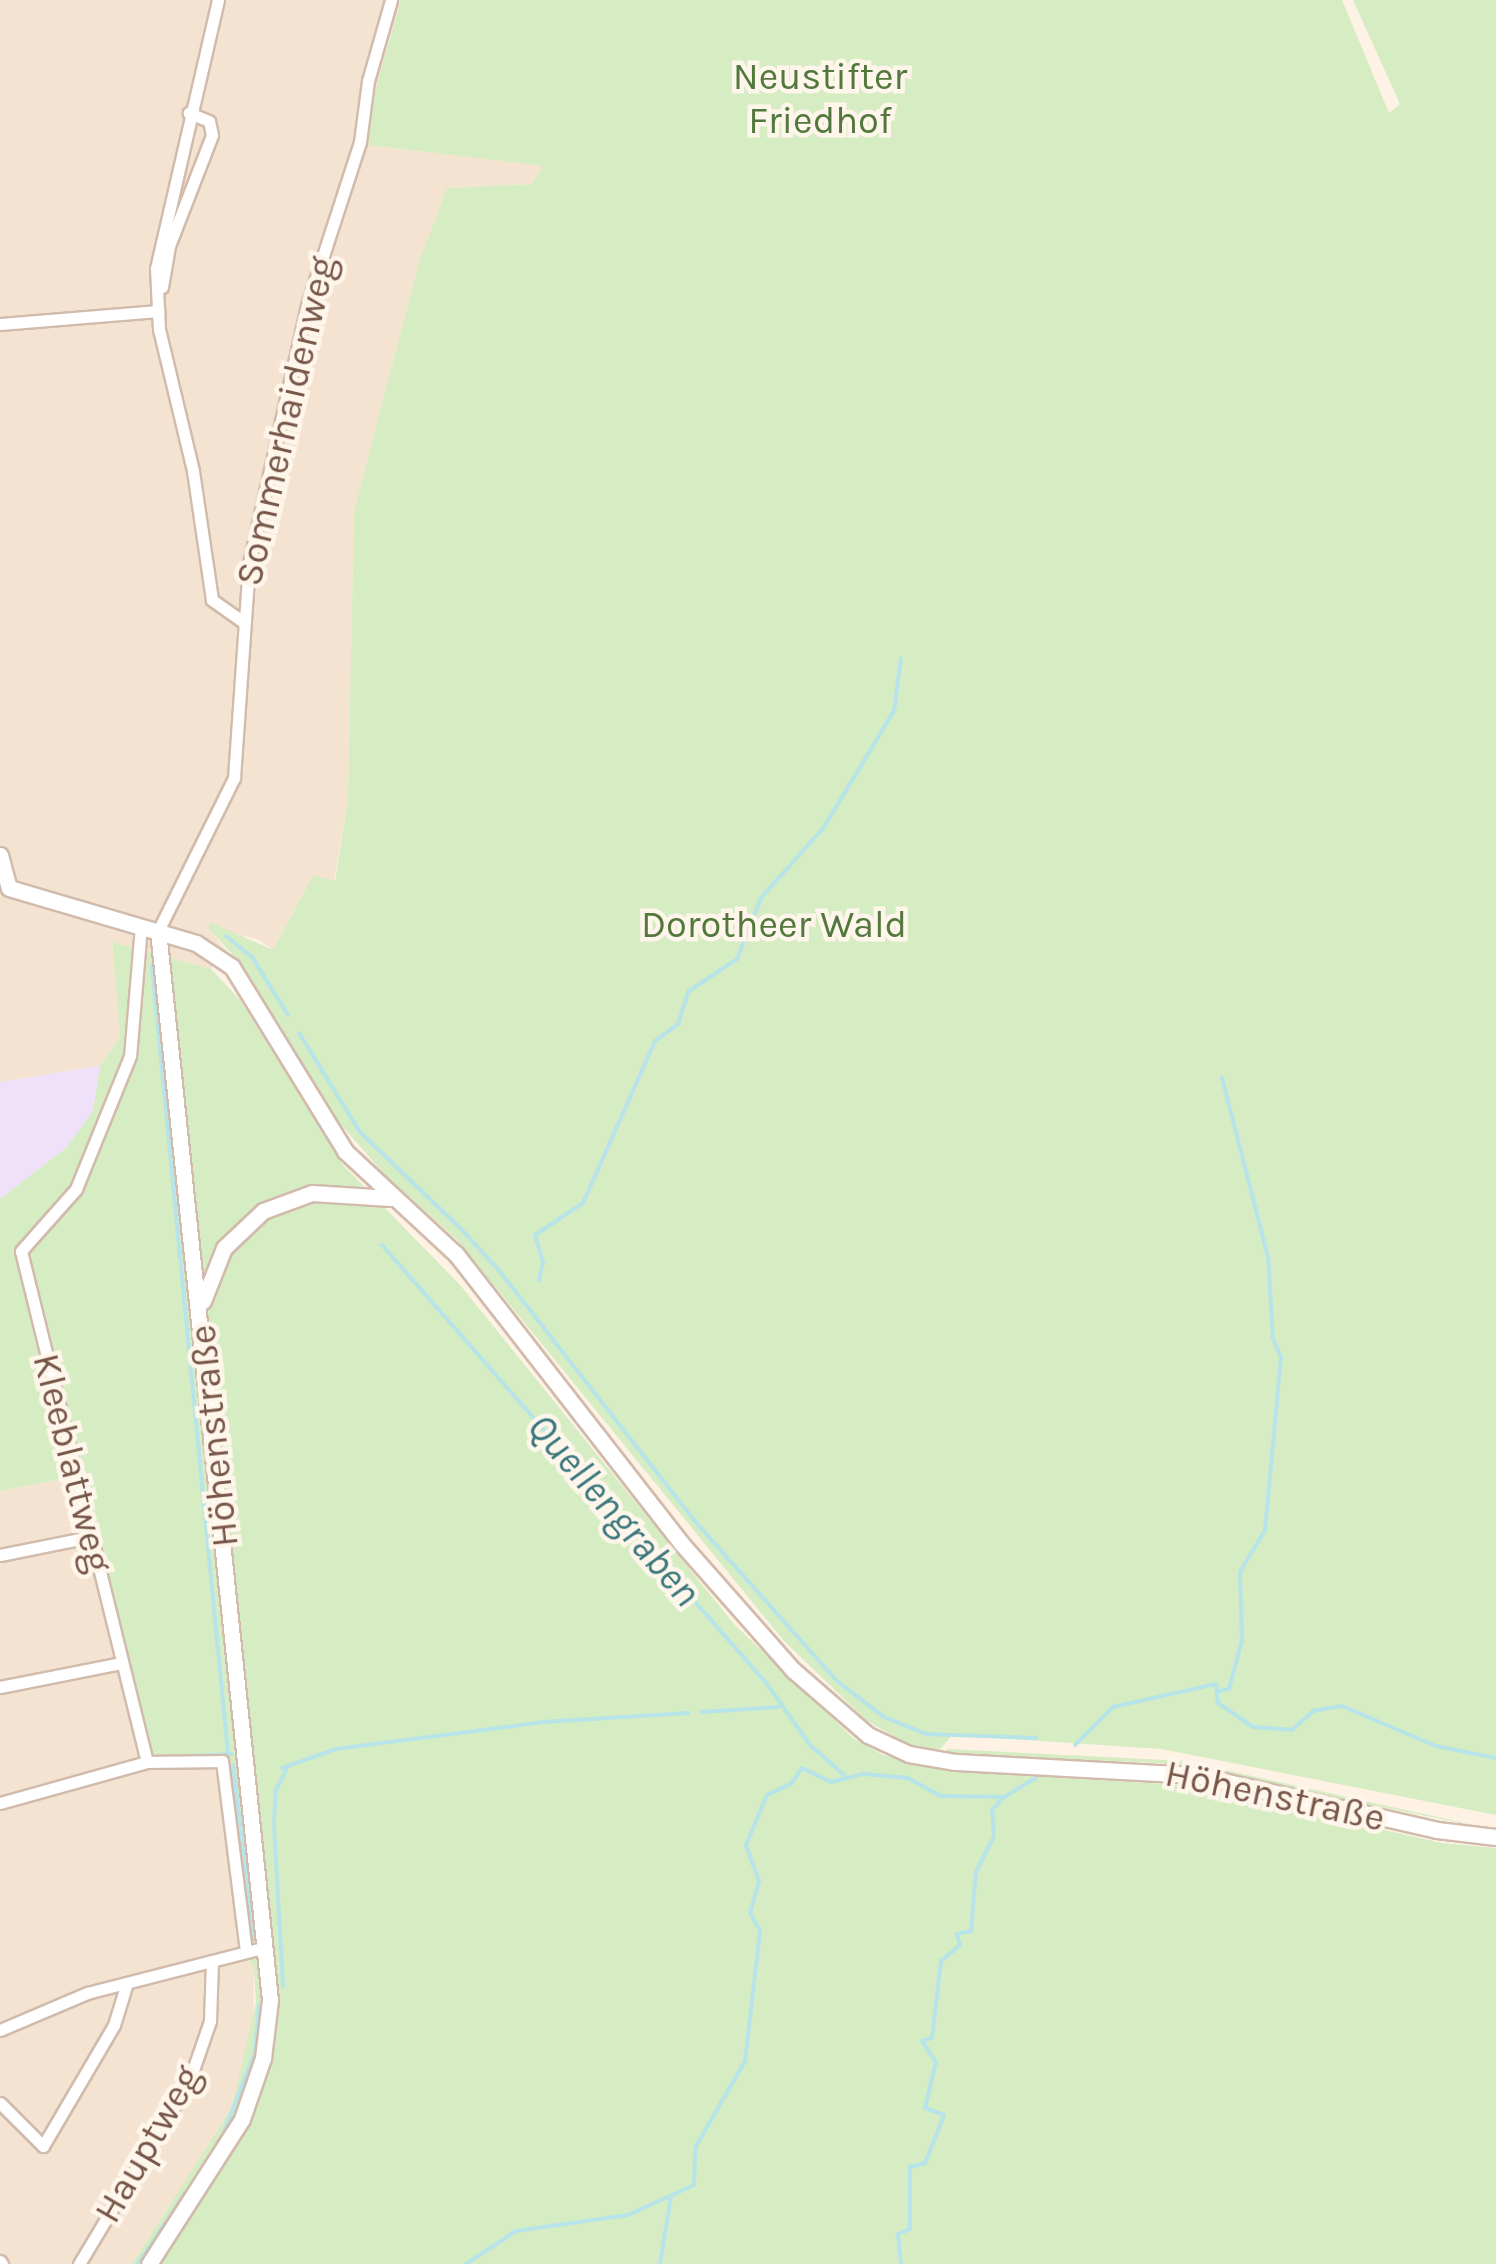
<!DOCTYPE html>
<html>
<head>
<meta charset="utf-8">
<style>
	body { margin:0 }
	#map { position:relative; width:1496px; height:2264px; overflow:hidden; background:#fdf2e4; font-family:Karla,sans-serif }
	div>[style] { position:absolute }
	.residential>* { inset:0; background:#f5e3d2 }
	.education>* { inset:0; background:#efe1fa }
	.green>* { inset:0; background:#d6ecc2 }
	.stream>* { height:4px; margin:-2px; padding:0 2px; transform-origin:2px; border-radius:2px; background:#b7e4e8 }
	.roads { filter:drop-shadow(2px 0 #d1bbac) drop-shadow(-2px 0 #d1bbac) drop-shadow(0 2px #d1bbac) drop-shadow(0 -2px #d1bbac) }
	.street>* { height:11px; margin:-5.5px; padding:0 5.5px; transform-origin:5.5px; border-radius:5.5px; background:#fff }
	.secondary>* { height:15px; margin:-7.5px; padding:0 7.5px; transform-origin:7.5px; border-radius:7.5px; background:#fff }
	span { translate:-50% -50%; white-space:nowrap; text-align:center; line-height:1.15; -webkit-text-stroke:9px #fff6eb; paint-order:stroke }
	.park-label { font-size:38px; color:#52783d }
	.street-label { font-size:38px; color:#775648 }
	.water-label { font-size:40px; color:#3b777e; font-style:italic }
</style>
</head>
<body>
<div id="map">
	<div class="residential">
		<i style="clip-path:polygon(0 0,401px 0,374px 95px,368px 145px,544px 166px,532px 184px,447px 188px,419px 262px,354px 511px,348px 798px,334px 881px,313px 875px,273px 950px,257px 939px,208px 928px,225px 949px,211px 969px,112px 943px,120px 1036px,100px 1066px,0 1082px)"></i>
		<i style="clip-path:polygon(71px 1477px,218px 1774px,254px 1968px,253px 2037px,232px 2107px,132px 2264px,0 2264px,0 1491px)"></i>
	</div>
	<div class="education">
		<i style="clip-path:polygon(100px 1066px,93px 1111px,66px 1148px,0 1199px,0 1082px)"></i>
	</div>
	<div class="green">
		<i style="clip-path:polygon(401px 0,1342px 0,1389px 113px,1400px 104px,1353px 0,1496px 0,1496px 1815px,1161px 1749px,952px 1735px,938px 1752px,907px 1744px,866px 1720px,784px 1641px,457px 1240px,386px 1176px,336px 1119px,244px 967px,208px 928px,210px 922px,273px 950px,313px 875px,335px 881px,348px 798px,354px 511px,419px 262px,447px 188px,532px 184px,543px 166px,368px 145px,374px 95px)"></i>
		<i style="clip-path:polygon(112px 942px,211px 969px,240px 1000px,342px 1164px,460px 1285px,734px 1624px,853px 1738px,883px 1755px,945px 1771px,1183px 1785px,1442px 1843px,1496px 1848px,1496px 2264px,132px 2264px,232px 2107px,256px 2003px,254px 1968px,239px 1938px,218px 1774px,215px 1765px,142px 1767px,71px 1477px,0 1491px,0 1199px,66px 1148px,93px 1111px,100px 1066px,120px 1036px)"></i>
		<i style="clip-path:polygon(948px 1749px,1184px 1761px,1496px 1830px,1161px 1763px,943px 1754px)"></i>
	</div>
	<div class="stream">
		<i style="left:226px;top:936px;width:33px;rotate:39deg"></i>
		<i style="left:252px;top:957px;width:68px;rotate:58.2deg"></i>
		<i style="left:152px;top:966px;width:792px;rotate:84.49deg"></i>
		<i style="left:299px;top:1033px;width:116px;rotate:58.4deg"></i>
		<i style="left:360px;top:1132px;width:139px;rotate:43.8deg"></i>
		<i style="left:462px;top:1230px;width:49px;rotate:47.5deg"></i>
		<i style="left:382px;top:1245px;width:584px;rotate:48.75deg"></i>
		<i style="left:767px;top:1684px;width:75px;rotate:54.8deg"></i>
		<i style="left:810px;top:1745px;width:45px;rotate:41.4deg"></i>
		<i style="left:497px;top:1268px;width:318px;rotate:52deg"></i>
		<i style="left:693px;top:1519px;width:213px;rotate:48.4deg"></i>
		<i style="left:539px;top:1280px;width:18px;rotate:-77deg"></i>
		<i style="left:543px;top:1262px;width:28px;rotate:-107deg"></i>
		<i style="left:535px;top:1235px;width:58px;rotate:-33.7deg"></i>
		<i style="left:583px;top:1203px;width:177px;rotate:-66deg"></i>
		<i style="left:655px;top:1041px;width:29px;rotate:-36deg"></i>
		<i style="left:678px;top:1024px;width:35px;rotate:-72deg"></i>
		<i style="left:689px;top:991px;width:58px;rotate:-33.7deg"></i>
		<i style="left:737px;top:959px;width:66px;rotate:-68.5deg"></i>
		<i style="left:761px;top:898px;width:95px;rotate:-48.4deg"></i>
		<i style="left:824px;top:827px;width:135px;rotate:-58.9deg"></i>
		<i style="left:894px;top:711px;width:53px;rotate:-82.5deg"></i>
		<i style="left:837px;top:1681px;width:59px;rotate:37.5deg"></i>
		<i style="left:884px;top:1717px;width:45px;rotate:22deg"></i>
		<i style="left:926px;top:1734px;width:110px;rotate:2.1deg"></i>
		<i style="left:1220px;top:1691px;width:9px;rotate:-13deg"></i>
		<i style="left:1229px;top:1689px;width:51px;rotate:-75.1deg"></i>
		<i style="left:1242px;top:1640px;width:68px;rotate:-91.7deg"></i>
		<i style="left:1240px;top:1572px;width:49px;rotate:-59.2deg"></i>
		<i style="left:1265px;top:1530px;width:174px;rotate:-84.7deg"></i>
		<i style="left:1281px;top:1357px;width:21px;rotate:-113deg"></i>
		<i style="left:1273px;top:1338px;width:81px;rotate:-93.5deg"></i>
		<i style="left:1268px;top:1257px;width:185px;rotate:-104.4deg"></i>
		<i style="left:701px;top:1712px;width:78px;rotate:-3.7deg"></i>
		<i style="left:1075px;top:1745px;width:54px;rotate:-45deg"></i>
		<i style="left:1113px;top:1707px;width:106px;rotate:-12.6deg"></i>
		<i style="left:1216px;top:1684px;width:19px;rotate:84deg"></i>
		<i style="left:1218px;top:1703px;width:42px;rotate:34.4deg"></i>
		<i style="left:1253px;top:1727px;width:39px;rotate:4deg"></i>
		<i style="left:1292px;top:1730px;width:28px;rotate:-42deg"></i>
		<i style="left:1313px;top:1711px;width:29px;rotate:-10deg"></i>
		<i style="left:1342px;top:1706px;width:102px;rotate:23.1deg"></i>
		<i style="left:1436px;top:1746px;width:61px;rotate:11.3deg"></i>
		<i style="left:192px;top:1756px;width:40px;rotate:-2.9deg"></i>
		<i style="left:233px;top:1765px;width:175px;rotate:83.1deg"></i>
		<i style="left:282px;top:1768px;width:57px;rotate:-19.4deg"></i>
		<i style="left:336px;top:1749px;width:209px;rotate:-7.4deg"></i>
		<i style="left:543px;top:1722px;width:146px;rotate:-3.5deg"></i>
		<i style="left:283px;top:1986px;width:163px;rotate:-93.2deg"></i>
		<i style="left:274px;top:1823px;width:33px;rotate:-87deg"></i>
		<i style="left:276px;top:1790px;width:22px;rotate:-63deg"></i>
		<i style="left:223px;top:2135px;width:89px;rotate:-68.9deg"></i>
		<i style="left:255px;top:2052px;width:47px;rotate:-85.1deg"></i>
		<i style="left:138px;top:2264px;width:85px;rotate:-56.5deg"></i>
		<i style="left:466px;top:2264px;width:60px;rotate:-33.4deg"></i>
		<i style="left:516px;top:2231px;width:113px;rotate:-8.1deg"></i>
		<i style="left:628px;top:2215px;width:72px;rotate:-24.4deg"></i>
		<i style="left:694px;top:2185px;width:37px;rotate:-88deg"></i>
		<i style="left:695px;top:2148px;width:100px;rotate:-60.1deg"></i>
		<i style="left:745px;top:2061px;width:131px;rotate:-83.4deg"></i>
		<i style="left:760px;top:1931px;width:21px;rotate:-119deg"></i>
		<i style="left:750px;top:1913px;width:33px;rotate:-74deg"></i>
		<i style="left:759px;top:1881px;width:38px;rotate:-110deg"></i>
		<i style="left:746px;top:1845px;width:54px;rotate:-67.2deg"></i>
		<i style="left:767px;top:1795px;width:26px;rotate:-25deg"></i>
		<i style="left:791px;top:1784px;width:19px;rotate:-55deg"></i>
		<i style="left:802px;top:1768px;width:32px;rotate:26deg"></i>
		<i style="left:831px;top:1782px;width:34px;rotate:-14deg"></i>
		<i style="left:864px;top:1774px;width:44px;rotate:5.2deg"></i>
		<i style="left:908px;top:1778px;width:38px;rotate:29deg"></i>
		<i style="left:941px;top:1796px;width:63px;rotate:0.9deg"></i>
		<i style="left:1004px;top:1797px;width:37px;rotate:-31deg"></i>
		<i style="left:660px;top:2264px;width:68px;rotate:-80.7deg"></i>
		<i style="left:901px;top:2264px;width:30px;rotate:-96deg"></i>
		<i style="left:898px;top:2234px;width:13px;rotate:-23deg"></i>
		<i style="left:910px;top:2229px;width:62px;rotate:-90deg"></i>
		<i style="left:910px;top:2167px;width:16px;rotate:-15deg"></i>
		<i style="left:925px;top:2163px;width:52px;rotate:-68.4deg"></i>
		<i style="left:944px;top:2115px;width:20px;rotate:-160deg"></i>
		<i style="left:925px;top:2108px;width:47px;rotate:-76.6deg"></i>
		<i style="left:936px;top:2062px;width:25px;rotate:-124deg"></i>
		<i style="left:922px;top:2041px;width:10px;rotate:-17deg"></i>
		<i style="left:932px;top:2038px;width:78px;rotate:-83.3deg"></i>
		<i style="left:941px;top:1961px;width:25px;rotate:-40deg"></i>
		<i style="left:960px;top:1945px;width:11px;rotate:-105deg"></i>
		<i style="left:957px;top:1934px;width:14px;rotate:-12deg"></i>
		<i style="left:971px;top:1931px;width:59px;rotate:-85.2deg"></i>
		<i style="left:976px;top:1872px;width:40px;rotate:-63.4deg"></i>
		<i style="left:994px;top:1836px;width:26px;rotate:-94deg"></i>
		<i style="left:992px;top:1810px;width:16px;rotate:-47deg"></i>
	</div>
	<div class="roads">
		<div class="street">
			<i style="left:218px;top:0;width:275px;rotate:103deg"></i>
			<i style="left:156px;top:268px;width:61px;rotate:87.2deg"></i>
			<i style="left:159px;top:329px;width:146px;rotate:76.5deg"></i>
			<i style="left:193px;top:471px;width:130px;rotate:81.6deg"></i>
			<i style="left:212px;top:600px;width:37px;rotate:35deg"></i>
			<i style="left:162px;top:287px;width:42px;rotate:-80.3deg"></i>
			<i style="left:169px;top:246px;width:119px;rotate:-68.8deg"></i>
			<i style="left:212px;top:135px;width:14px;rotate:-102deg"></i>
			<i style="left:209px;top:121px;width:22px;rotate:-158deg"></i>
			<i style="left:0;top:324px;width:159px;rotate:-4.7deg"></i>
			<i style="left:141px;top:926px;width:130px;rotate:94.8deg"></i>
			<i style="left:130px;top:1056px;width:144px;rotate:112.1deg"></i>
			<i style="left:76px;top:1189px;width:83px;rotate:131.6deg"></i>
			<i style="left:21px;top:1251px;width:526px;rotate:76.15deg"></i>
			<i style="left:158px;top:931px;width:171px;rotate:-63.6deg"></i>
			<i style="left:234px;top:778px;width:216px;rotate:-86deg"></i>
			<i style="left:249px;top:563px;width:268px;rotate:-77.3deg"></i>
			<i style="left:308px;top:302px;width:168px;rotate:-72deg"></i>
			<i style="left:360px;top:142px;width:62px;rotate:-82.5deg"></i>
			<i style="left:368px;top:81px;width:84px;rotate:-74.1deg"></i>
			<i style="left:0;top:1555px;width:92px;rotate:-11.3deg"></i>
			<i style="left:0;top:1687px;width:123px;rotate:-11.2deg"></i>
			<i style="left:0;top:1803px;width:153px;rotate:-15.6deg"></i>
			<i style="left:147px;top:1762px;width:75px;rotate:-0.8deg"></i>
			<i style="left:222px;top:1761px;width:192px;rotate:82.8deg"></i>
			<i style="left:0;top:2030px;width:95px;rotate:-23deg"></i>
			<i style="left:87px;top:1993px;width:185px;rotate:-14.4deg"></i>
			<i style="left:0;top:2103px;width:61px;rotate:45deg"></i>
			<i style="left:43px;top:2146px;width:140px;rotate:-59.6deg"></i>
			<i style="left:114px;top:2025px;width:44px;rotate:-72.8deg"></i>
			<i style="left:0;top:2261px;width:4px;rotate:56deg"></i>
			<i style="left:79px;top:2264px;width:216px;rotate:-59deg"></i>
			<i style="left:190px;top:2079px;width:61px;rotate:-71deg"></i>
			<i style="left:210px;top:2021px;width:60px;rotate:-88.1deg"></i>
		</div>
		<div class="secondary">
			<i style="left:0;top:855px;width:34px;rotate:75deg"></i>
			<i style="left:9px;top:888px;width:195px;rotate:16.4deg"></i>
			<i style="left:196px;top:943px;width:43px;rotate:33.7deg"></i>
			<i style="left:232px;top:967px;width:216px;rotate:58.4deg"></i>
			<i style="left:345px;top:1151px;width:151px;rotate:42.9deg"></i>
			<i style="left:456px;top:1254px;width:366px;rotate:52.1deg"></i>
			<i style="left:681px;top:1543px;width:169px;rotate:48.6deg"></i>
			<i style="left:793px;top:1670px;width:99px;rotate:40.9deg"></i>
			<i style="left:868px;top:1735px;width:45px;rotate:24.9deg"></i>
			<i style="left:909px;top:1754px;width:47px;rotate:9.9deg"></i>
			<i style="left:955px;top:1762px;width:242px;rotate:3.1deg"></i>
			<i style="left:1197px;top:1775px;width:246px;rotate:12.9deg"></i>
			<i style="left:1437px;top:1830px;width:59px;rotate:6.8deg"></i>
			<i style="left:203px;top:1301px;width:57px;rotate:-68.4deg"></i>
			<i style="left:224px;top:1248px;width:54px;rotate:-43.5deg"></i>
			<i style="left:263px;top:1211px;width:52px;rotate:-20.2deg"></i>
			<i style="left:312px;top:1193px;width:78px;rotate:3.7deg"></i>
			<i style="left:149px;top:2264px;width:172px;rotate:-57.3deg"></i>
			<i style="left:242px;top:2119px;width:65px;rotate:-71deg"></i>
			<i style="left:263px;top:2058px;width:58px;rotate:-83.1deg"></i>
			<i style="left:270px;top:2000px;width:1075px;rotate:-95.98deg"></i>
		</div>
	</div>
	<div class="park-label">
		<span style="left:820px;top:99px">Neustifter<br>Friedhof</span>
		<span style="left:774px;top:925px">Dorotheer Wald</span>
	</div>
	<div class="street-label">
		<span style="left:286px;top:421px;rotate:-77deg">Sommerhaidenweg</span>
		<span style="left:214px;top:1436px;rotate:-96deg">Höhenstraße</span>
		<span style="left:72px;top:1463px;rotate:76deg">Kleeblattweg</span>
		<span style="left:1275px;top:1796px;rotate:12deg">Höhenstraße</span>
		<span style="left:148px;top:2144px;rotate:-60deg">Hauptweg</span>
	</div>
	<div class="water-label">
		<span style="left:614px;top:1510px;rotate:49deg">Quellengraben</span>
	</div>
</div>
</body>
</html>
